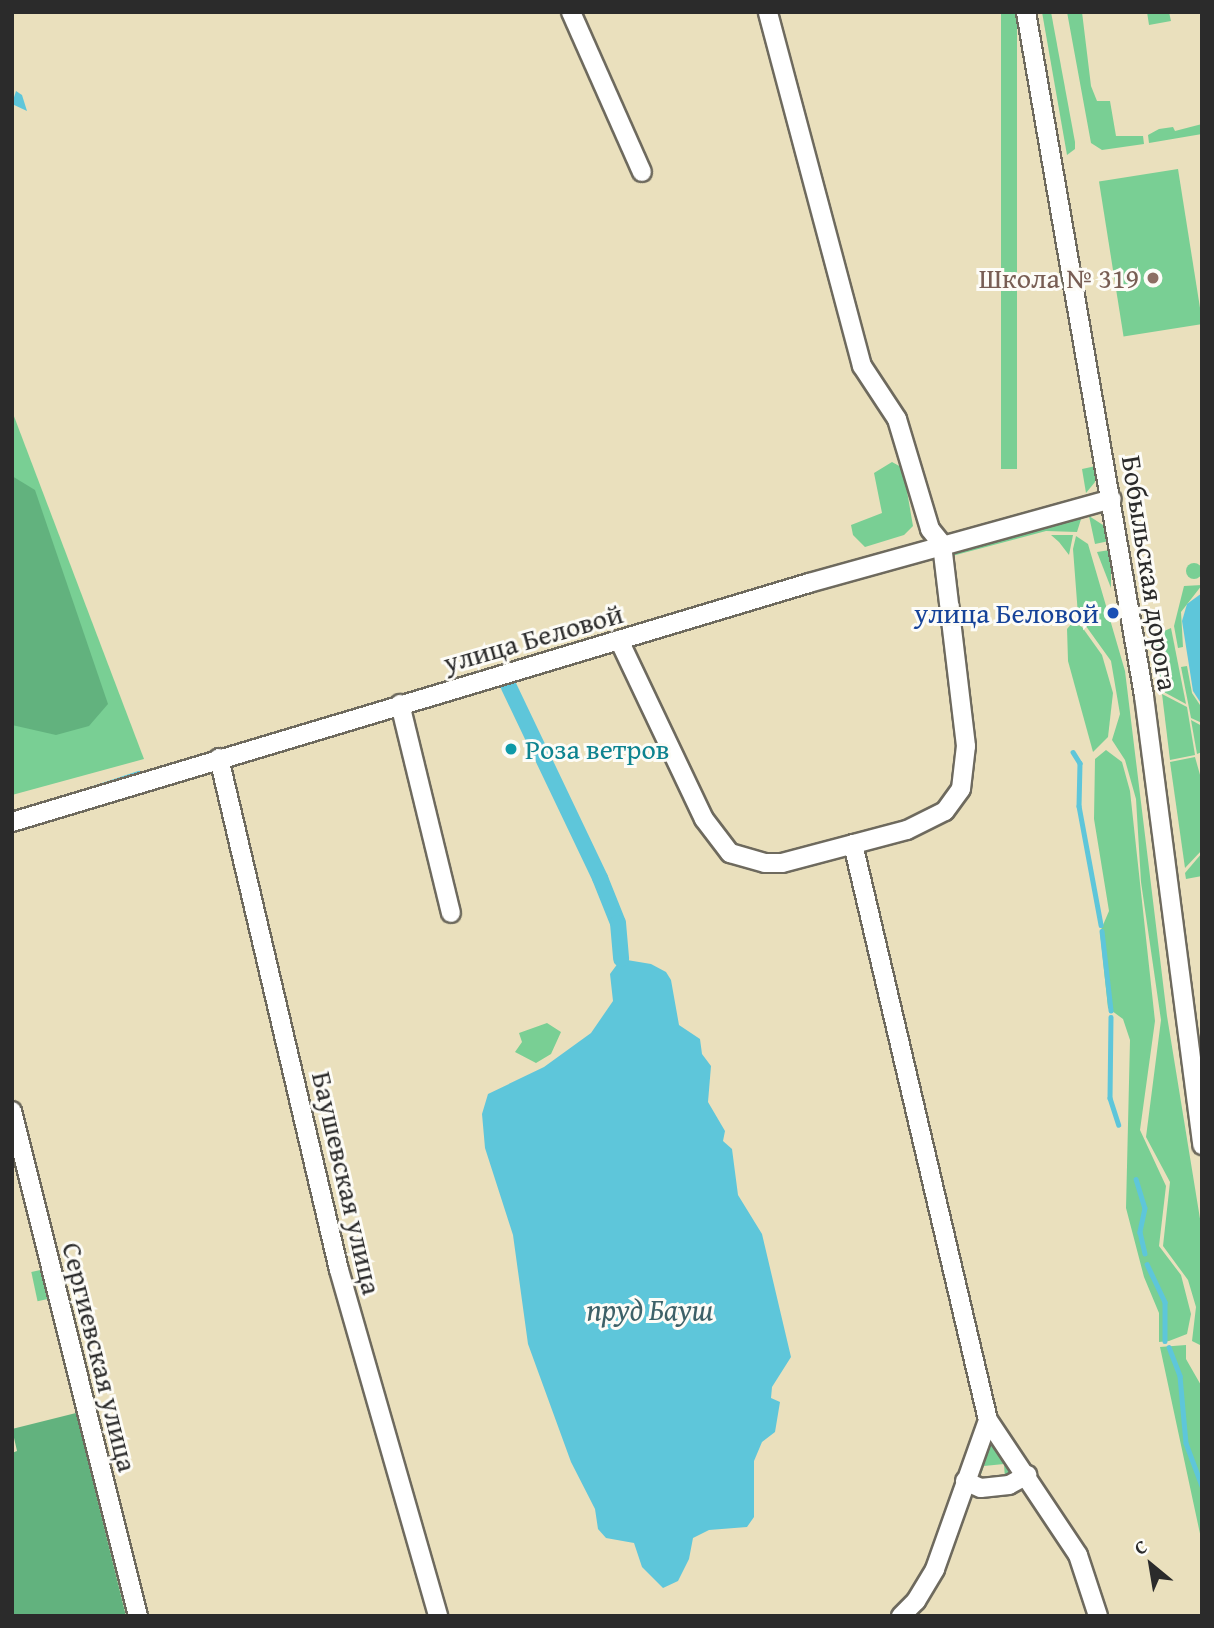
<!DOCTYPE html>
<html>
<head>
<meta charset="utf-8">
<style>
	body { margin:0 }
	#map { position:relative; width:1214px; height:1628px; overflow:hidden; background:#eae0bd; font-family:"Gentium Book Plus",serif }
	div>[style] { position:absolute }
	.green>* { inset:0; background:#79cf94; transform-origin:0 0 }
	.round { border-radius:50% }
	.forest>* { inset:0; background:#62b27e }
	.water>* { inset:0; background:#5ec6da }
	.stream>* { height:4.5px; margin:-2.25px; padding:0 2.25px; transform-origin:2.25px; border-radius:2.25px; background:#5ec6da }
	.canal>* { height:16px; margin:-8px; padding:0 8px; transform-origin:8px; border-radius:8px; background:#5ec6da }
	.roads { filter:drop-shadow(2px 0 #6e6a5e) drop-shadow(-2px 0 #6e6a5e) drop-shadow(0 2px #6e6a5e) drop-shadow(0 -2px #6e6a5e) }
	.minor>* { height:18px; margin:-9px; padding:0 9px; transform-origin:9px; border-radius:9px; background:#fff }
	.dots>* { width:19px; height:19px; translate:-50% -50%; box-sizing:border-box; border:4px solid #fdfcf7; border-radius:50% }
	span { translate:-50% -50%; white-space:nowrap; text-align:center; line-height:1.15; -webkit-text-stroke:6px #fdfcf7; paint-order:stroke }
	.education-label { font-size:28px; color:#785e54 }
	.right { translate:-100% -50%; text-align:right }
	.street-label { font-size:28px; color:#2b2b2b }
	.transit-label { font-size:28px; color:#164399 }
	.culture-label { font-size:28px; color:#0d838f }
	.left { translate:0 -50%; text-align:left }
	.water-label { font-size:30px; color:#3d6168; font-style:italic }
	.frame { position:absolute; inset:0; border:14px solid #2b2b2b; pointer-events:none }
	.north { position:absolute; left:1116px; top:1530px; width:70px; height:70px; -webkit-text-stroke:5px #fdfcf7; paint-order:stroke; rotate:330deg; font-size:19px; font-weight:700; line-height:28px; text-align:center; color:#2b2b2b }
	.north::after { content:''; display:block; margin:auto; width:24px; height:32px; background:#2b2b2b; clip-path:polygon(50% 0,100% 100%,50% 72%,0 100%) }
</style>
</head>
<body>
<div id="map">
	<div class="green">
		<i style="left:1001px;top:12px;width:16px;height:457px"></i>
		<i style="clip-path:polygon(1042px 12px,1051px 12px,1075px 142px,1075px 149px,1067px 155px)"></i>
		<i style="clip-path:polygon(1067px 12px,1082px 12px,1091px 86px,1097px 101px,1110px 101px,1116px 136px,1143px 136px,1144px 144px,1102px 150px,1091px 143px)"></i>
		<i style="clip-path:polygon(1147px 12px,1169px 12px,1171px 21px,1149px 25px)"></i>
		<i style="clip-path:polygon(1202px 124px,1202px 134px,1149px 143px,1148px 135px,1159px 129px,1173px 127px,1175px 131px)"></i>
		<i style="left:1178px;top:169px;width:157px;height:80px;rotate:81deg"></i>
		<i style="clip-path:polygon(12px 411px,144px 759px,12px 795px)"></i>
		<i style="clip-path:polygon(892px 462px,903px 468px,913px 526px,904px 535px,865px 547px,853px 535px,851px 525px,882px 513px,874px 473px)"></i>
		<i style="clip-path:polygon(1096px 466px,1095px 482px,1086px 493px,1082px 469px)"></i>
		<i style="clip-path:polygon(1082px 516px,1077px 532px,1046px 531px,952px 556px,953px 551px)"></i>
		<i style="clip-path:polygon(1089px 516px,1103px 525px,1109px 541px,1095px 544px)"></i>
		<i style="clip-path:polygon(1051px 535px,1073px 535px,1069px 555px,1059px 542px)"></i>
		<i style="clip-path:polygon(1076px 536px,1088px 544px,1125px 671px,1167px 1016px,1202px 1231px,1202px 1346px,1192px 1341px,1196px 1307px,1188px 1280px,1163px 1246px,1170px 1182px,1146px 1137px,1161px 1020px,1141px 882px,1136px 799px,1125px 760px,1112px 740px,1120px 714px,1111px 661px,1078px 615px,1073px 549px)"></i>
		<i style="clip-path:polygon(1110px 550px,1111px 555px,1111px 588px,1097px 552px)"></i>
		<i class="round" style="left:1186px;top:563px;width:16px;height:16px"></i>
		<i style="clip-path:polygon(1202px 585px,1181px 612px,1183px 647px,1178px 648px,1174px 626px,1184px 586px)"></i>
		<i style="clip-path:polygon(1073px 622px,1082px 627px,1102px 655px,1113px 693px,1108px 737px,1093px 752px,1068px 661px,1067px 629px)"></i>
		<i style="clip-path:polygon(1171px 628px,1186px 704px,1162px 691px,1153px 636px)"></i>
		<i style="clip-path:polygon(1187px 666px,1192px 693px,1202px 708px,1202px 723px,1191px 718px,1181px 667px)"></i>
		<i style="clip-path:polygon(1162px 694px,1187px 707px,1195px 755px,1170px 760px)"></i>
		<i style="clip-path:polygon(1191px 720px,1202px 726px,1202px 752px,1197px 754px)"></i>
		<i style="clip-path:polygon(1106px 750px,1122px 762px,1130px 791px,1155px 1021px,1140px 1130px,1166px 1186px,1159px 1246px,1181px 1275px,1191px 1314px,1187px 1334px,1169px 1341px,1159px 1342px,1159px 1313px,1144px 1277px,1126px 1208px,1130px 1040px,1123px 1019px,1108px 1008px,1100px 932px,1109px 911px,1094px 819px,1095px 759px)"></i>
		<i style="clip-path:polygon(1195px 757px,1202px 782px,1202px 850px,1185px 868px,1170px 762px)"></i>
		<i style="clip-path:polygon(1202px 853px,1202px 876px,1186px 879px,1185px 873px)"></i>
		<i style="clip-path:polygon(547px 1023px,561px 1032px,551px 1054px,536px 1063px,515px 1052px,522px 1042px,519px 1033px)"></i>
		<i style="left:45px;top:1269px;width:30px;height:14px;rotate:78deg"></i>
		<i style="clip-path:polygon(1186px 1345px,1186px 1359px,1202px 1387px,1202px 1543px,1160px 1347px)"></i>
		<i style="clip-path:polygon(992px 1440px,1013px 1471px,1005px 1479px,1004px 1464px,984px 1466px,980px 1477px,977px 1474px)"></i>
	</div>
	<div class="forest">
		<i style="clip-path:polygon(12px 476px,35px 490px,108px 704px,89px 726px,56px 735px,12px 725px)"></i>
		<i style="clip-path:polygon(76px 1413px,126px 1616px,12px 1616px,12px 1453px,17px 1451px,12px 1429px)"></i>
	</div>
	<div class="water">
		<i style="clip-path:polygon(16px 91px,22px 95px,27px 111px,12px 104px)"></i>
		<i style="clip-path:polygon(1202px 593px,1202px 705px,1193px 691px,1182px 621px,1187px 604px)"></i>
		<i style="clip-path:polygon(621px 959px,651px 964px,666px 972px,671px 980px,679px 1025px,700px 1039px,702px 1054px,711px 1066px,708px 1102px,725px 1131px,723px 1141px,732px 1149px,738px 1195px,762px 1234px,791px 1357px,772px 1387px,771px 1398px,780px 1402px,775px 1432px,762px 1442px,754px 1461px,754px 1517px,747px 1527px,709px 1530px,693px 1538px,689px 1559px,678px 1581px,663px 1588px,642px 1567px,634px 1543px,606px 1538px,598px 1529px,595px 1509px,571px 1462px,528px 1344px,513px 1235px,485px 1148px,482px 1114px,488px 1094px,544px 1067px,591px 1033px,613px 1001px,610px 974px)"></i>
	</div>
	<div class="stream">
		<i style="left:1073px;top:752px;width:13px;rotate:58deg"></i>
		<i style="left:1080px;top:763px;width:43px;rotate:91.3deg"></i>
		<i style="left:1079px;top:806px;width:121px;rotate:79.5deg"></i>
		<i style="left:69px;top:796px;width:73px;rotate:-18.4deg"></i>
		<i style="left:1102px;top:931px;width:80px;rotate:83.5deg"></i>
		<i style="left:1111px;top:1017px;width:81px;rotate:90.7deg"></i>
		<i style="left:1110px;top:1098px;width:28px;rotate:72deg"></i>
		<i style="left:1136px;top:1179px;width:30px;rotate:73deg"></i>
		<i style="left:1145px;top:1208px;width:25px;rotate:102deg"></i>
		<i style="left:1140px;top:1232px;width:22px;rotate:77deg"></i>
		<i style="left:1147px;top:1264px;width:42px;rotate:64.7deg"></i>
		<i style="left:1165px;top:1302px;width:39px;rotate:90deg"></i>
		<i style="left:1169px;top:1347px;width:31px;rotate:69deg"></i>
		<i style="left:1180px;top:1376px;width:67px;rotate:84.9deg"></i>
		<i style="left:1186px;top:1443px;width:46px;rotate:69.6deg"></i>
	</div>
	<div class="canal">
		<i style="left:509px;top:687px;width:212px;rotate:64.5deg"></i>
		<i style="left:600px;top:878px;width:48px;rotate:68.2deg"></i>
		<i style="left:618px;top:923px;width:36px;rotate:85deg"></i>
	</div>
	<div class="roads">
		<div class="minor">
			<i style="left:571px;top:12px;width:175px;rotate:66.1deg"></i>
			<i style="left:1026px;top:12px;width:694px;rotate:80.21deg"></i>
			<i style="left:1144px;top:696px;width:453px;rotate:82.6deg"></i>
			<i style="left:619px;top:640px;width:198px;rotate:64.6deg"></i>
			<i style="left:704px;top:819px;width:43px;rotate:52.6deg"></i>
			<i style="left:730px;top:853px;width:36px;rotate:16deg"></i>
			<i style="left:765px;top:863px;width:17px"></i>
			<i style="left:782px;top:863px;width:129px;rotate:-14.8deg"></i>
			<i style="left:907px;top:830px;width:42px;rotate:-26.6deg"></i>
			<i style="left:945px;top:811px;width:27px;rotate:-54deg"></i>
			<i style="left:961px;top:789px;width:43px;rotate:-83.4deg"></i>
			<i style="left:966px;top:746px;width:203px;rotate:-96.8deg"></i>
			<i style="left:942px;top:544px;width:19px;rotate:-129deg"></i>
			<i style="left:930px;top:529px;width:115px;rotate:-106.7deg"></i>
			<i style="left:897px;top:419px;width:64px;rotate:-123.4deg"></i>
			<i style="left:862px;top:366px;width:366px;rotate:-104.9deg"></i>
			<i style="left:400px;top:704px;width:215px;rotate:76.3deg"></i>
			<i style="left:219px;top:758px;width:526px;rotate:76.81deg"></i>
			<i style="left:339px;top:1270px;width:360px;rotate:74deg"></i>
			<i style="left:12px;top:822px;width:832px;rotate:-16.69deg"></i>
			<i style="left:809px;top:583px;width:314px;rotate:-15.5deg"></i>
			<i style="left:853px;top:844px;width:592px;rotate:76.81deg"></i>
			<i style="left:988px;top:1420px;width:162px;rotate:56.3deg"></i>
			<i style="left:1078px;top:1555px;width:64px;rotate:71.8deg"></i>
			<i style="left:12px;top:1111px;width:520px;rotate:75.99deg"></i>
			<i style="left:965px;top:1481px;width:17px;rotate:24deg"></i>
			<i style="left:981px;top:1488px;width:28px;rotate:-6deg"></i>
			<i style="left:1009px;top:1485px;width:21px;rotate:-29deg"></i>
			<i style="left:901px;top:1616px;width:21px;rotate:-45deg"></i>
			<i style="left:916px;top:1601px;width:37px;rotate:-59deg"></i>
			<i style="left:935px;top:1569px;width:158px;rotate:-70.4deg"></i>
		</div>
	</div>
	<div class="dots">
		<i style="left:1153px;top:278px;background:#8d6e63"></i>
		<i style="left:1113px;top:613px;background:#1a4fb4"></i>
		<i style="left:511px;top:749px;background:#0f9aa8"></i>
	</div>
	<div class="education-label">
		<span class="right" style="left:1139px;top:278px">Школа № 319</span>
	</div>
	<div class="street-label">
		<span style="left:1150px;top:573px;rotate:81deg">Бобыльская дорога</span>
		<span style="left:533px;top:638px;rotate:-16deg">улица Беловой</span>
		<span style="left:347px;top:1183px;rotate:77deg">Баушевская улица</span>
		<span style="left:100px;top:1357px;rotate:76deg">Сергиевская улица</span>
	</div>
	<div class="transit-label">
		<span class="right" style="left:1099px;top:613px">улица Беловой</span>
	</div>
	<div class="culture-label">
		<span class="left" style="left:525px;top:749px">Роза ветров</span>
	</div>
	<div class="water-label">
		<span style="left:650px;top:1309px">пруд Бауш</span>
	</div>
	<div class="frame"></div>
	<div class="north">С</div>
</div>
</body>
</html>
